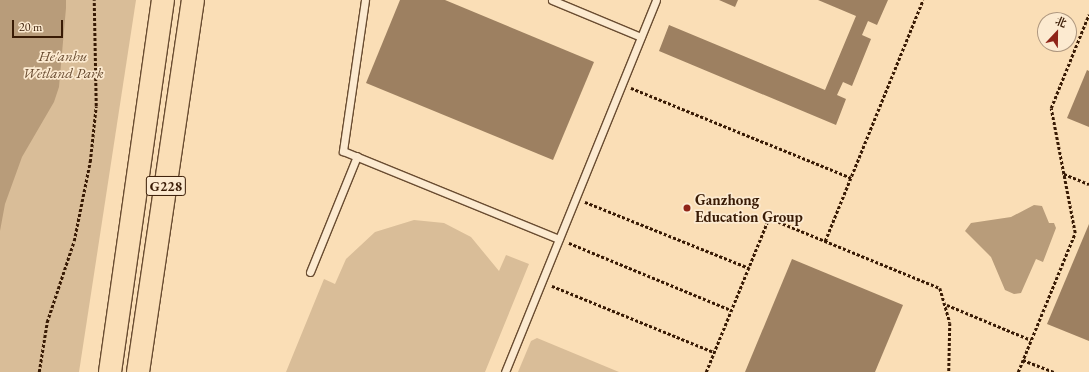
<!DOCTYPE html>
<html>
<head>
<meta charset="utf-8">
<style>
	body { margin:0 }
	#map { position:relative; width:1089px; height:372px; overflow:hidden; background:#fadeb6; font-family:"EB Garamond","Noto Serif SC",serif }
	div>[style] { position:absolute }
	.green>* { inset:0; background:#d9bd98 }
	.water>* { inset:0; background:#b89c7a }
	.building>* { inset:0; background:#9d8061 }
	.path>* { height:2.5px; margin-top:-1.25px; transform-origin:0; background:repeating-linear-gradient(90deg,#391b05 0 3px,transparent 0 5px) }
	.roads { filter:drop-shadow(1px 0 #694c31) drop-shadow(-1px 0 #694c31) drop-shadow(0 1px #694c31) drop-shadow(0 -1px #694c31) }
	.lane>* { height:7px; margin:-3.5px; padding:0 3.5px; transform-origin:3.5px; border-radius:3.5px; background:#fcead0 }
	.highway>* { height:22px; margin:-11px; padding:0 11px; transform-origin:11px; border-radius:11px; background:#fadeb6 }
	.dots>* { width:11px; height:11px; translate:-50% -50%; box-sizing:border-box; border:2px solid #fcead0; border-radius:50% }
	span { translate:-50% -50%; white-space:nowrap; text-align:center; line-height:1.15; -webkit-text-stroke:3.5px #fcead0; paint-order:stroke }
	.shield-label span { padding:1px 3px; background:#fcead0; border:1px solid; border-radius:3px; -webkit-text-stroke-width:0 }
	.shield-label { font-size:14px; color:#391b05; font-weight:700 }
	.park-label { font-size:15px; color:#694c31; font-style:italic }
	.poi-label { font-size:15px; color:#391b05; font-weight:700 }
	.left { translate:0 -50%; text-align:left }
	.north { position:absolute; left:1037px; top:12px; width:40px; height:40px; box-sizing:border-box; background:#fcead0; border:1px solid #ae977f; border-radius:50%; rotate:22deg; font-size:11px; font-weight:700; line-height:16px; text-align:center; color:#391b05 }
	.north::after { content:''; display:block; margin:auto; width:14px; height:18px; background:#8f2418; clip-path:polygon(50% 0,100% 100%,50% 72%,0 100%) }
	.scale { position:absolute; left:12px; top:20px; width:51px; height:18px; box-sizing:border-box; border:2px solid #391b05; border-top:0; padding-left:5px; font-size:12px; line-height:14px; white-space:nowrap; color:#391b05; -webkit-text-stroke:3px #fcead0; paint-order:stroke }
</style>
</head>
<body>
<div id="map">
	<div class="green">
		<i style="clip-path:polygon(0 0,136px 0,79px 372px,0 372px)"></i>
		<i style="clip-path:polygon(414px 220px,444px 223px,471px 237px,499px 271px,506px 255px,529px 264px,485px 372px,286px 372px,324px 279px,335px 284px,346px 259px,375px 232px)"></i>
		<i style="clip-path:polygon(537px 338px,619px 372px,518px 372px,531px 341px)"></i>
	</div>
	<div class="water">
		<i style="clip-path:polygon(0 0,66px 0,66px 8px,59px 87px,54px 102px,22px 157px,5px 204px,0 231px)"></i>
		<i style="clip-path:polygon(1034px 205px,1042px 206px,1049px 223px,1054px 223px,1056px 228px,1043px 262px,1036px 259px,1021px 293px,1014px 294px,1005px 290px,991px 257px,965px 231px,971px 223px,1011px 217px)"></i>
	</div>
	<div class="building">
		<i style="clip-path:polygon(400px 0,445px 0,594px 62px,553px 160px,366px 83px)"></i>
		<i style="clip-path:polygon(719px 0,738px 0,735px 7px)"></i>
		<i style="clip-path:polygon(818px 0,888px 0,877px 25px,868px 21px,862px 35px,871px 39px,852px 86px,843px 82px,837px 95px,846px 99px,836px 125px,659px 51px,669px 25px,825px 90px,856px 16px)"></i>
		<i style="clip-path:polygon(1087px 70px,1089px 71px,1089px 127px,1067px 118px)"></i>
		<i style="clip-path:polygon(1089px 224px,1089px 341px,1047px 324px)"></i>
		<i style="clip-path:polygon(792px 259px,903px 305px,875px 372px,745px 372px)"></i>
	</div>
	<div class="path">
		<i style="left:631px;top:88px;width:238px;rotate:22.2deg"></i>
		<i style="left:1064px;top:174px;width:27px;rotate:22deg"></i>
		<i style="left:585px;top:202px;width:177px;rotate:21.9deg"></i>
		<i style="left:825px;top:241px;width:260px;rotate:-67.9deg"></i>
		<i style="left:569px;top:243px;width:175px;rotate:22.5deg"></i>
		<i style="left:552px;top:286px;width:175px;rotate:22.2deg"></i>
		<i style="left:947px;top:305px;width:91px;rotate:22.6deg"></i>
		<i style="left:1023px;top:360px;width:33px;rotate:21deg"></i>
		<i style="left:39px;top:372px;width:51px;rotate:-80.9deg"></i>
		<i style="left:47px;top:322px;width:85px;rotate:-71.6deg"></i>
		<i style="left:74px;top:241px;width:81px;rotate:-78.6deg"></i>
		<i style="left:90px;top:162px;width:56px;rotate:-83.9deg"></i>
		<i style="left:96px;top:106px;width:106px;rotate:-91.1deg"></i>
		<i style="left:706px;top:372px;width:166px;rotate:-67.8deg"></i>
		<i style="left:769px;top:218px;width:185px;rotate:22.3deg"></i>
		<i style="left:940px;top:288px;width:36px;rotate:74deg"></i>
		<i style="left:950px;top:323px;width:49px;rotate:91.2deg"></i>
		<i style="left:1018px;top:372px;width:150px;rotate:-67.7deg"></i>
		<i style="left:1075px;top:233px;width:127px;rotate:-100.9deg"></i>
		<i style="left:1051px;top:108px;width:101px;rotate:-68deg"></i>
	</div>
	<div class="roads">
		<div class="lane">
			<i style="left:365px;top:0;width:153px;rotate:98.3deg"></i>
			<i style="left:343px;top:151px;width:233px;rotate:22.2deg"></i>
			<i style="left:552px;top:0;width:96px;rotate:22.6deg"></i>
			<i style="left:310px;top:272px;width:125px;rotate:-67.9deg"></i>
			<i style="left:505px;top:372px;width:401px;rotate:-67.9deg"></i>
		</div>
		<div class="highway">
			<i style="left:110px;top:372px;width:376px;rotate:-81.9deg"></i>
			<i style="left:138px;top:372px;width:376px;rotate:-81.6deg"></i>
		</div>
	</div>
	<div class="dots">
		<i style="left:687px;top:208px;background:#8f2418"></i>
	</div>
	<div class="shield-label">
		<span style="left:166px;top:186px">G228</span>
	</div>
	<div class="park-label">
		<span style="left:63px;top:64px">He'anhu<br>Wetland Park</span>
	</div>
	<div class="poi-label">
		<span class="left" style="left:695px;top:208px">Ganzhong<br>Education Group</span>
	</div>
	<div class="north">北</div>
	<div class="scale">20 m</div>
</div>
</body>
</html>
